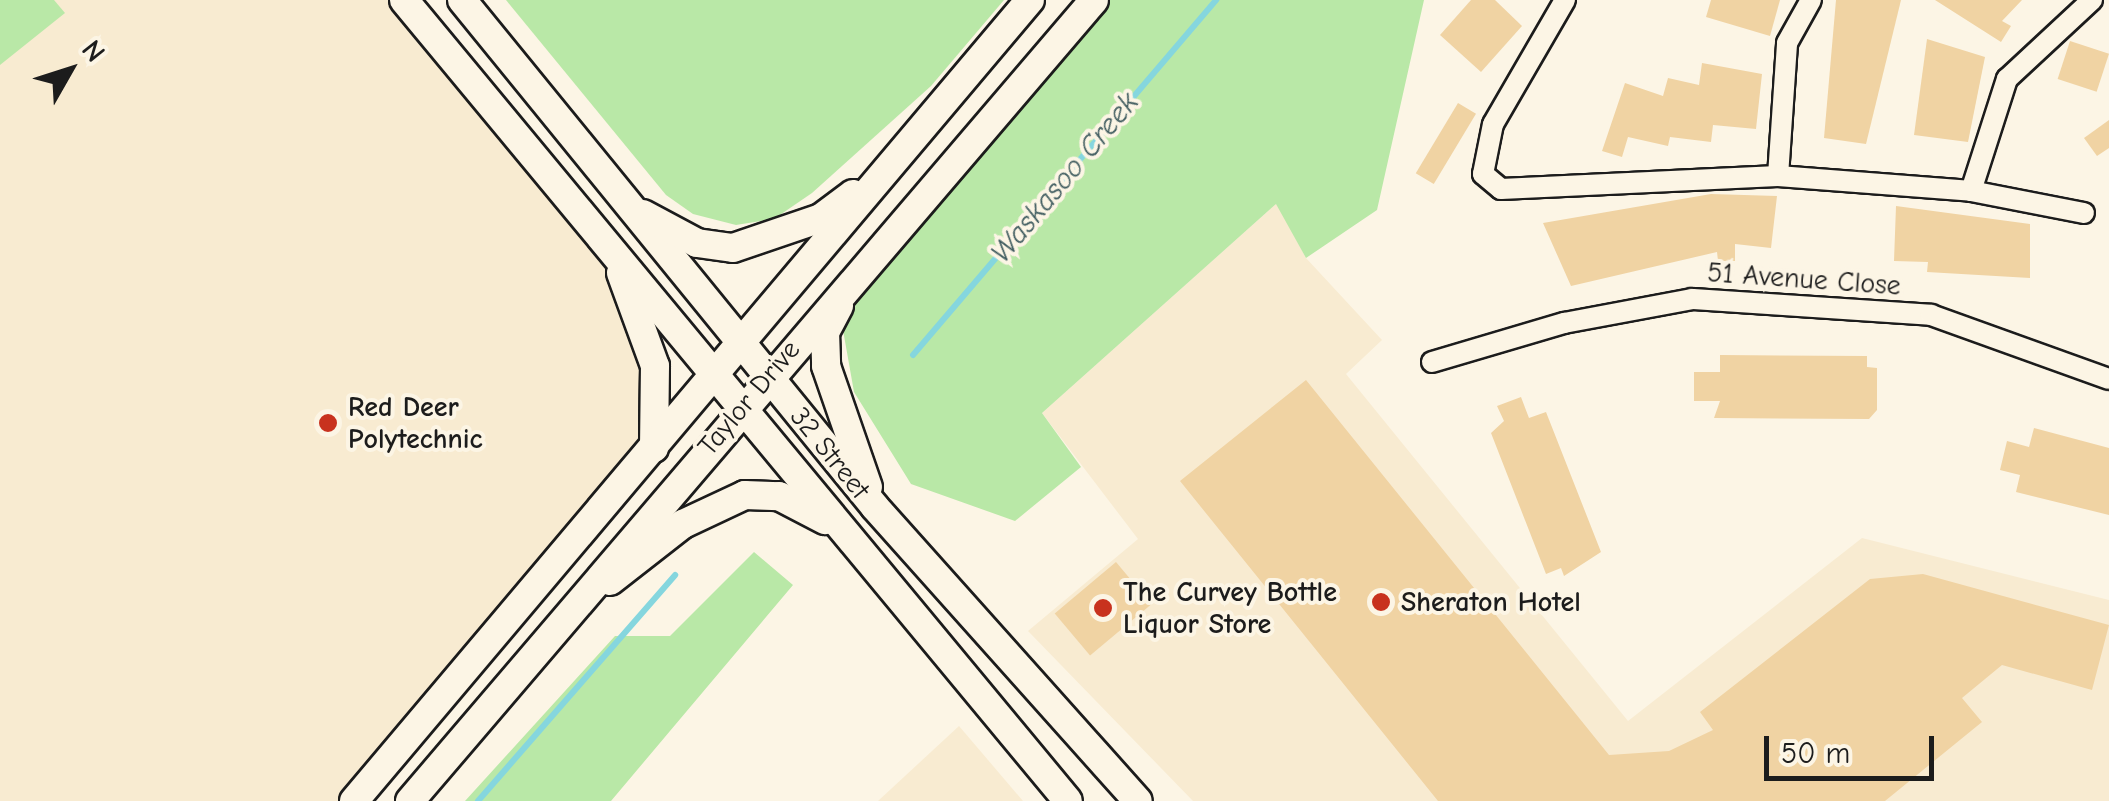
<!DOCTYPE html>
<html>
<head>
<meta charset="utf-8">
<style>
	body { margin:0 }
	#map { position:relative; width:2109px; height:801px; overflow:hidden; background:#fcf5e5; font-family:"Comic Neue",sans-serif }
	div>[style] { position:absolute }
	.built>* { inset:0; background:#f8ebd1 }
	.green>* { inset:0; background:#b9e8a7 }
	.stream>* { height:6px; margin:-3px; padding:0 3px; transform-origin:3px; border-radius:3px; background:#85d6de }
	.building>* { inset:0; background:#f0d3a3; transform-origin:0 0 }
	.roads { filter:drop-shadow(2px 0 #1c1c1c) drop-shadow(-2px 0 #1c1c1c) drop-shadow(0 2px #1c1c1c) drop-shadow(0 -2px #1c1c1c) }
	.street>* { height:20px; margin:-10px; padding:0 10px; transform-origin:10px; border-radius:10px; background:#fcf5e5 }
	.secondary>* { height:28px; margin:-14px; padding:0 14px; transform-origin:14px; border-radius:14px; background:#fcf5e5 }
	.dots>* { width:28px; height:28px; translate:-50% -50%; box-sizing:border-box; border:5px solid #fcf5e5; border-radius:50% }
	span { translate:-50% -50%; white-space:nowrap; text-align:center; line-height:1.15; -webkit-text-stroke:8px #fcf5e5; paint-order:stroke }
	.street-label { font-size:28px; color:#1c1c1c }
	.poi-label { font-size:28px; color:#1c1c1c; font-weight:700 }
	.left { translate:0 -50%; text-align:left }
	.water-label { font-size:30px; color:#415d60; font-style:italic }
	.north { position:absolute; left:20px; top:20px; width:100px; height:100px; -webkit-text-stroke:8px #fcf5e5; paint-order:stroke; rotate:51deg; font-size:28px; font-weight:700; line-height:40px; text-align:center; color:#1c1c1c }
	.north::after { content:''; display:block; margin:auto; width:35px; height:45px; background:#1c1c1c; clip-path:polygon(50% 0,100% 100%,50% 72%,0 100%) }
	.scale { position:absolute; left:1764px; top:736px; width:170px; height:45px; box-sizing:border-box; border:5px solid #1c1c1c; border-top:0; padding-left:12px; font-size:30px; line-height:35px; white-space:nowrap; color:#1c1c1c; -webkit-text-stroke:8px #fcf5e5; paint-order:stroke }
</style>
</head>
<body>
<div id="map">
	<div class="built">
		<i style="clip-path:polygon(0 0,407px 0,609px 244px,645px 335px,654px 448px,354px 801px,0 801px)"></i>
		<i style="clip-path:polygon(1277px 203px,1306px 258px,1382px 340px,1346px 374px,1628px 721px,1862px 538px,2109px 600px,2109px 801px,1193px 801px,1028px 631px,1138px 539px,1042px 413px)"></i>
		<i style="clip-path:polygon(959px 726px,1023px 801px,878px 801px)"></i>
	</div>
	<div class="green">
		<i style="clip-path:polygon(0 0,54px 0,65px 13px,0 65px)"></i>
		<i style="clip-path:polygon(506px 0,1004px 0,931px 86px,812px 193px,774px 219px,736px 225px,693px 214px,666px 195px)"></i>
		<i style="clip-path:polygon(1106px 0,1424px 0,1377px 210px,1306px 258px,1276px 204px,1042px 413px,1081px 467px,1015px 521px,911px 484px,854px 392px,843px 330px,851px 304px)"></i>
		<i style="clip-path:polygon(754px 552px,793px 585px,611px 801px,465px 801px,615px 636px,670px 636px)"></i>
	</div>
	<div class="stream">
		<i style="left:913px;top:355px;width:467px;rotate:-49.5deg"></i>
		<i style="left:478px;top:801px;width:300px;rotate:-48.9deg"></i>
	</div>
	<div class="building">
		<i style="clip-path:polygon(1471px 0,1495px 0,1522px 26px,1481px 72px,1440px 35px)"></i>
		<i style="clip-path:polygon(1711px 0,1780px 0,1770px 36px,1706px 17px)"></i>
		<i style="clip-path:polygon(1836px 0,1901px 0,1866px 144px,1824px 138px)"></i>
		<i style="clip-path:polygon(1935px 0,2022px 0,2002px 21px,2011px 26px,2001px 42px)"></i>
		<i style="clip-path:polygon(1927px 39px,1985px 57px,1968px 142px,1914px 135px)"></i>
		<i style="left:2070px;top:41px;width:41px;height:40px;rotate:18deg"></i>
		<i style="clip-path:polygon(1702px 63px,1762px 74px,1756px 129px,1713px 125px,1711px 142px,1670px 137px,1668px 146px,1628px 137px,1622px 157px,1602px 151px,1625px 83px,1663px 96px,1668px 78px,1699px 85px)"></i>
		<i style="left:1458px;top:103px;width:21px;height:82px;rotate:31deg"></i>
		<i style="clip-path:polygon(2109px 120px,2109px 148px,2097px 156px,2084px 138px)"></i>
		<i style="clip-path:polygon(1711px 194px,1777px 196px,1771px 248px,1735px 244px,1735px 261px,1718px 261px,1717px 252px,1571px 286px,1543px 223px)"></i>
		<i style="clip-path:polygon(1896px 206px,2030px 224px,2030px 278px,1927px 272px,1928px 262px,1894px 261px)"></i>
		<i style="clip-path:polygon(1720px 355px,1867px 356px,1867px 367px,1877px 368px,1877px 410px,1869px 419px,1714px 418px,1720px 401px,1694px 401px,1694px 372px,1720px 372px)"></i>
		<i style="clip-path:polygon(1306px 380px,1609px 755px,1669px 751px,1713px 730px,1700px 712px,1870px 579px,1923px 574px,2109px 625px,2092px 690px,2002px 665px,1962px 698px,1982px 722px,1885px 801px,1438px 801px,1180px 481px)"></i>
		<i style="clip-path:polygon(1521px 397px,1529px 418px,1546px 412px,1601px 552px,1564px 576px,1561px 568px,1546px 574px,1491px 433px,1504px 421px,1497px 406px)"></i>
		<i style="clip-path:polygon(2034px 428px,2109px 448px,2109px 515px,2016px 492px,2020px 475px,2000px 470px,2007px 441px,2029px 447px)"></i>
		<i style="left:1116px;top:562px;width:55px;height:80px;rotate:50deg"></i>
	</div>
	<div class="roads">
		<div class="street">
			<i style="left:1565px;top:0;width:143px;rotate:120.1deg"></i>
			<i style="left:1493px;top:124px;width:51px;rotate:101.3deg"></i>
			<i style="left:1483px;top:174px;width:23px;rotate:40deg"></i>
			<i style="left:1501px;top:189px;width:277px;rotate:-2.7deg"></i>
			<i style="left:1778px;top:176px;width:194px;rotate:4.4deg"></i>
			<i style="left:1971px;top:191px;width:115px;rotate:11deg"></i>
			<i style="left:1778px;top:176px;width:133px;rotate:-86.1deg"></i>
			<i style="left:1787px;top:43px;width:49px;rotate:-60.8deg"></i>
			<i style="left:1971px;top:191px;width:118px;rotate:-72.2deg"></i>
			<i style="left:2007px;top:79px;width:116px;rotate:-42.9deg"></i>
			<i style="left:1432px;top:362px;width:138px;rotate:-16.5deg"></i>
			<i style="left:1564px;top:323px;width:130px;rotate:-10.6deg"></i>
			<i style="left:1692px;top:299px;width:240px;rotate:3.8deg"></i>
			<i style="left:1931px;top:315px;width:189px;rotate:19.8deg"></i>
		</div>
		<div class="secondary">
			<i style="left:404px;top:0;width:1040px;rotate:50.34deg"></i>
			<i style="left:462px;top:0;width:654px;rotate:50.83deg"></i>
			<i style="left:875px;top:507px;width:394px;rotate:48.2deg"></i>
			<i style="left:643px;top:214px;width:61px;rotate:28.2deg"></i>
			<i style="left:697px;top:243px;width:36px;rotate:8deg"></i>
			<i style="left:733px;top:248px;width:93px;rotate:-18.8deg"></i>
			<i style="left:821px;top:218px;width:40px;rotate:-37deg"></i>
			<i style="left:621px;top:273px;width:99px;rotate:69.9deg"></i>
			<i style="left:655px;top:366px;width:82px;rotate:90.7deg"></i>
			<i style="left:839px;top:306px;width:30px;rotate:118deg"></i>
			<i style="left:825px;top:332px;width:34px;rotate:88deg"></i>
			<i style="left:826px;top:366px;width:128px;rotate:70.9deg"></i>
			<i style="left:610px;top:581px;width:93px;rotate:-38deg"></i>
			<i style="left:683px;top:524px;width:68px;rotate:-25.1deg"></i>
			<i style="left:745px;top:495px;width:34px;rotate:2deg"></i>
			<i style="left:779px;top:496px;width:52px;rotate:27.6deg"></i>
			<i style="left:354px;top:801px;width:1048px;rotate:-49.84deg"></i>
			<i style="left:410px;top:801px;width:1053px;rotate:-49.5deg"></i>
		</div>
	</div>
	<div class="dots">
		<i style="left:328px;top:423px;background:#c8321e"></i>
		<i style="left:1381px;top:602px;background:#c8321e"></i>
		<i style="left:1103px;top:608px;background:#c8321e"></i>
	</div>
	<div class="street-label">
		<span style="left:1804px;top:279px;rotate:4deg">51 Avenue Close</span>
		<span style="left:749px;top:398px;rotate:-50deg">Taylor Drive</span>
		<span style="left:830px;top:453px;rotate:51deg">32 Street</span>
	</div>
	<div class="poi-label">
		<span class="left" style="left:348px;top:423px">Red Deer<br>Polytechnic</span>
		<span class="left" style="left:1123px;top:608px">The Curvey Bottle<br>Liquor Store</span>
		<span class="left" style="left:1401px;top:602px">Sheraton Hotel</span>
	</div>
	<div class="water-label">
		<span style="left:1065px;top:178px;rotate:-50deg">Waskasoo Creek</span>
	</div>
	<div class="north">N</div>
	<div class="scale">50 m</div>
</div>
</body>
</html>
